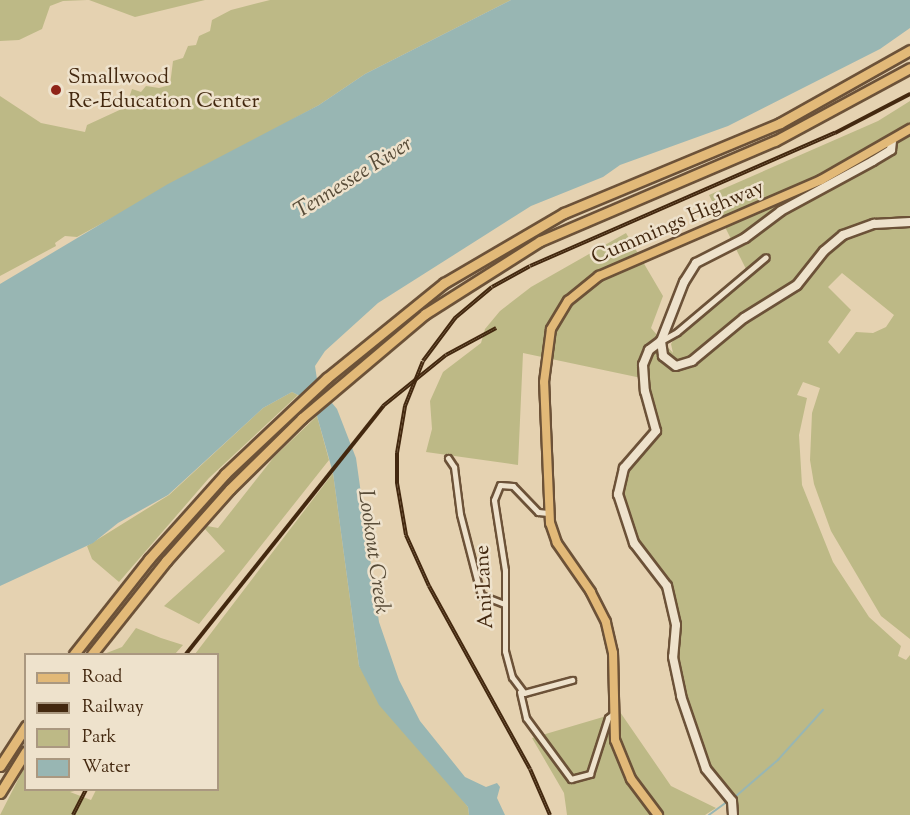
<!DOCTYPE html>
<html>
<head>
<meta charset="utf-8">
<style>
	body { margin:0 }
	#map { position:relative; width:910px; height:815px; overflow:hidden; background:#e5d2b1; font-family:"Sorts Mill Goudy",serif }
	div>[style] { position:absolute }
	.green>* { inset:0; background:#bdb986 }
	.water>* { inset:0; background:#98b6b3 }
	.stream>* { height:1.5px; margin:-0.75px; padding:0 0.75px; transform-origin:0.75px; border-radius:0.75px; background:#98b6b3 }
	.roads { filter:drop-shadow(2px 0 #6c5238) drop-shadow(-2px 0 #6c5238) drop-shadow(0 2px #6c5238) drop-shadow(0 -2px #6c5238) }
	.minor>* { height:5px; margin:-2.5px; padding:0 2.5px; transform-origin:2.5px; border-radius:2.5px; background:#eee2cc }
	.secondary>* { height:8px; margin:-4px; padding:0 4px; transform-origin:4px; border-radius:4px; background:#eee2cc }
	.primary>* { height:8px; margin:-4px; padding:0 4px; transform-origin:4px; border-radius:4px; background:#e2b978 }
	.motorway>* { height:9px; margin:-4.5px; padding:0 4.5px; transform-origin:4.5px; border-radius:4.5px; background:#e2b978 }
	.rail>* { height:4px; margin-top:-2px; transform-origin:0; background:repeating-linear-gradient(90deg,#eee2cc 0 4.5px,#43280f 0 9px); box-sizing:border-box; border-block:2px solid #43280f }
	.dots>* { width:16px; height:16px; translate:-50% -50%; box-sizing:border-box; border:3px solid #eee2cc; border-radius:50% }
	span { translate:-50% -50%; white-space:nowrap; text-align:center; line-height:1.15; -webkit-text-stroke:5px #eee2cc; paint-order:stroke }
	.poi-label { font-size:21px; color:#43280f }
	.left { translate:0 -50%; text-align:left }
	.street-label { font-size:21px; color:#43280f }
	.water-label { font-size:22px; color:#584c38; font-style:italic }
	.legend { position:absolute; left:24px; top:653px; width:195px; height:138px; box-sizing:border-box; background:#eee2cc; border:2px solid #aa9880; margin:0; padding:8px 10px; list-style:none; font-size:18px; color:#43280f }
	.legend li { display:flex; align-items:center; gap:12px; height:30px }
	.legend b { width:30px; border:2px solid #aa9880 }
</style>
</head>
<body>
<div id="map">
	<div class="green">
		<i style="clip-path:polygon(0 0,87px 0,63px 1px,50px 6px,42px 29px,19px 40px,0 41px)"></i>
		<i style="clip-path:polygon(89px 0,205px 0,135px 17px)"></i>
		<i style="clip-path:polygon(270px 0,511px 0,365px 74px,319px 105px,77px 237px,65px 236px,55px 243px,56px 246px,0 276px,0 96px,41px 123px,85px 132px,87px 125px,126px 107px,132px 89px,141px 92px,146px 86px,159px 88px,170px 85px,173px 61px,183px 58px,188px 46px,196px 45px,199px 36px,210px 31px,212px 20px,231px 10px)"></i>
		<i style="clip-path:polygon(evenodd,910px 101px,910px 639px,881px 616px,831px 531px,814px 484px,810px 460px,812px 413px,820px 388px,803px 382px,797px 395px,807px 398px,799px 435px,802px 485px,833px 562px,869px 617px,901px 646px,898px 656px,906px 660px,910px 655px,910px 815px,736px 815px,732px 794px,709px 766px,682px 687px,677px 659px,678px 608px,665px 576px,640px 544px,624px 502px,622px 484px,626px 472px,661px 428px,646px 379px,523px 353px,518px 465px,426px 452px,432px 429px,430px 401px,443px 372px,481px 343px,485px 329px,500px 311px,531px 287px,626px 233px,663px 296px,651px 328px,673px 353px,671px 344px,674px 339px,749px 275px,709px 195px,878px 121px,910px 101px,842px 273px,894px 315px,886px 327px,873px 333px,856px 332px,839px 354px,828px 342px,851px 310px,828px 287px,842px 273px)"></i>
		<i style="clip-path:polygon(292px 392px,298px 395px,209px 478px,119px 582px,92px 559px,87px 546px,169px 495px,263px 408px)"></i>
		<i style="clip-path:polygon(317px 416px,329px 460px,199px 624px,164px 606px,225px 551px,205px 529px,207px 526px,218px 528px,274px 457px)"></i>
		<i style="clip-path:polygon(333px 473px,359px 666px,468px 807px,469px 815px,0 815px,25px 766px,26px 790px,79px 790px,70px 792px,91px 800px,96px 790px,218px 790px,218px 654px,195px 654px)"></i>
		<i style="clip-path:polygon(136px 628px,161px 638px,183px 645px,175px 654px,104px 654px,122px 647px)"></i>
		<i style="clip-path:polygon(620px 712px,671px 786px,716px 808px,705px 815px,567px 815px,564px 793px,532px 738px)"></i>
	</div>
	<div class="water">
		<i style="clip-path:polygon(511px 0,910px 0,910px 28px,880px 49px,728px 126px,620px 165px,603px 177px,531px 206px,378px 303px,325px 351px,315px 366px,318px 386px,337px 409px,356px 458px,379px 622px,399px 680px,420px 721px,465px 777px,486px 787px,497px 783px,500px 787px,497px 798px,505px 815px,469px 815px,468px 807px,379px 705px,359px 666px,333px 473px,317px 416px,306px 399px,292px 392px,263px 408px,168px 495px,118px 523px,93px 543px,0 586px,0 284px,168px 184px,319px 105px,365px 74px)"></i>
	</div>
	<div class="stream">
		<i style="left:735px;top:797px;width:57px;rotate:-40.7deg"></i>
		<i style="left:778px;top:760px;width:67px;rotate:-48deg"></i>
		<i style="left:709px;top:815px;width:22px;rotate:-36deg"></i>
	</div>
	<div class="roads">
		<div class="minor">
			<i style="left:661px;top:341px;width:18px;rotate:-29deg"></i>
			<i style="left:677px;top:332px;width:116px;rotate:-40.1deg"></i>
			<i style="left:448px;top:458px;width:11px;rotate:56deg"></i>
			<i style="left:454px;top:467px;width:47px;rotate:82.7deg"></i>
			<i style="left:460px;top:514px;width:84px;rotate:75.5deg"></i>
			<i style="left:481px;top:595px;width:25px;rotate:21deg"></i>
			<i style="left:548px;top:513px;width:10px;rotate:-174deg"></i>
			<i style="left:538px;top:512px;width:36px;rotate:-134deg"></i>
			<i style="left:513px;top:486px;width:13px;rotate:-176deg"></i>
			<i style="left:500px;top:485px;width:16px;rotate:112deg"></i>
			<i style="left:494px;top:500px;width:71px;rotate:81.1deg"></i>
			<i style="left:505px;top:570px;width:81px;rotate:90deg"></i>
			<i style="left:505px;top:651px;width:27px;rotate:75deg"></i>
			<i style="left:512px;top:677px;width:20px;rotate:53deg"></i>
			<i style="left:524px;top:693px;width:50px;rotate:-15.2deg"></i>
			<i style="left:520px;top:692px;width:27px;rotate:77deg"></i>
			<i style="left:526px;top:718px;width:76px;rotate:53.6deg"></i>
			<i style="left:571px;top:779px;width:20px;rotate:-15deg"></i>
			<i style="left:590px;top:774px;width:59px;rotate:-72.2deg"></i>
			<i style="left:608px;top:718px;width:6px;rotate:-39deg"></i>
		</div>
		<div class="secondary">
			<i style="left:892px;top:141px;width:9px;rotate:96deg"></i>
			<i style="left:891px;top:150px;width:21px;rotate:149deg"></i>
			<i style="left:873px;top:161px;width:105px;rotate:151.5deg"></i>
			<i style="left:781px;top:211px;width:45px;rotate:143.1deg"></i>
			<i style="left:745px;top:238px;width:55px;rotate:153deg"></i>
			<i style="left:696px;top:263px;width:22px;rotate:122deg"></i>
			<i style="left:684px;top:282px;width:63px;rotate:111.3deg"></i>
			<i style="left:661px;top:341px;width:15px;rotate:82deg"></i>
			<i style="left:663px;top:356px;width:16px;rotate:38deg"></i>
			<i style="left:676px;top:366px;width:17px;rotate:-17deg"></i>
			<i style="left:692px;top:361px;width:67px;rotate:-39.6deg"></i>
			<i style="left:744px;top:318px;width:62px;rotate:-31.9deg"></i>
			<i style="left:797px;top:285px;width:43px;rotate:-51.5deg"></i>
			<i style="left:824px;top:251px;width:25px;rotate:-40deg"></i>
			<i style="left:843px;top:235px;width:33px;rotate:-20deg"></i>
			<i style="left:874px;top:224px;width:36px;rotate:-3deg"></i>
			<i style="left:661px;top:341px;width:15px;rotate:143deg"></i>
			<i style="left:649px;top:350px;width:16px;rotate:112deg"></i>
			<i style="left:643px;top:365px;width:26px;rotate:86deg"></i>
			<i style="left:645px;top:391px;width:41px;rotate:74.6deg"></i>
			<i style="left:656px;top:431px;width:49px;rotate:130.9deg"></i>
			<i style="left:624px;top:468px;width:27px;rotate:103deg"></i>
			<i style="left:618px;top:494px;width:52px;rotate:71.9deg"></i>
			<i style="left:634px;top:543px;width:54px;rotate:52.5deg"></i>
			<i style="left:667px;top:586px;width:40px;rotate:77deg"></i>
			<i style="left:676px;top:625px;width:32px;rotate:95deg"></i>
			<i style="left:673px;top:657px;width:40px;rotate:78deg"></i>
			<i style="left:681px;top:696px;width:77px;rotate:71.1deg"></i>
			<i style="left:706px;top:769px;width:41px;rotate:50.9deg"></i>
			<i style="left:732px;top:801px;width:14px;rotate:86deg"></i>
		</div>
		<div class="primary">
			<i style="left:658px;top:815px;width:45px;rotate:-126.9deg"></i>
			<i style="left:631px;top:779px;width:42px;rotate:-112.3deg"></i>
			<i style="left:615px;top:740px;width:87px;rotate:-91.3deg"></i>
			<i style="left:613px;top:653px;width:32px;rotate:-103deg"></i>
			<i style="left:606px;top:622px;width:34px;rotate:-117deg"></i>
			<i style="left:591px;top:592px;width:60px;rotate:-124.8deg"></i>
			<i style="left:557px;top:543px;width:21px;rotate:-109deg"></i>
			<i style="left:550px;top:523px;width:141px;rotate:-92.4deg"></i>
			<i style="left:544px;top:382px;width:53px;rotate:-82.5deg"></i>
			<i style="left:551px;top:329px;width:33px;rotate:-59deg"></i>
			<i style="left:568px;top:301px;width:40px;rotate:-39deg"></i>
			<i style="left:599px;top:276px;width:242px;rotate:-23.4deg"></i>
			<i style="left:821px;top:180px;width:103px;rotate:-29.8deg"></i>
		</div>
		<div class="motorway">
			<i style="left:74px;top:654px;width:121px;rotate:-51.7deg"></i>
			<i style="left:149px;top:559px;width:114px;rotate:-48.2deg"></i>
			<i style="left:225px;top:474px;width:140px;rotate:-43.3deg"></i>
			<i style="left:327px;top:378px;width:151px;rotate:-39.1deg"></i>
			<i style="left:444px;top:283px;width:139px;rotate:-30.3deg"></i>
			<i style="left:564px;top:213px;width:234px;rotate:-22.6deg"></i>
			<i style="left:780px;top:123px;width:149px;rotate:-29.3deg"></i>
			<i style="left:92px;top:654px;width:119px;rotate:-51.5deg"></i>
			<i style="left:166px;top:561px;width:96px;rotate:-48.4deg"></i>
			<i style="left:230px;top:489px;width:101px;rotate:-44.6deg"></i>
			<i style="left:302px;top:418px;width:161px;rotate:-40.2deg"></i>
			<i style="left:425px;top:314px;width:136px;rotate:-32.4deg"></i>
			<i style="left:540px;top:241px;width:255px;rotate:-23.1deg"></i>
			<i style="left:775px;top:141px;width:153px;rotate:-28.4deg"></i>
			<i style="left:0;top:766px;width:48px;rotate:-57deg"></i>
			<i style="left:0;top:793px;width:49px;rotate:-58.2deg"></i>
		</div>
	</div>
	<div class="rail">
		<i style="left:186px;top:654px;width:317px;rotate:-51.5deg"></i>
		<i style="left:383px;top:406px;width:81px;rotate:-39deg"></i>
		<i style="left:446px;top:355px;width:57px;rotate:-28.4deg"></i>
		<i style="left:73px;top:815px;width:28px;rotate:-63deg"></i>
		<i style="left:550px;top:815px;width:50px;rotate:-113.5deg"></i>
		<i style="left:530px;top:769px;width:209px;rotate:-118.9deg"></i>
		<i style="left:429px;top:586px;width:56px;rotate:-114.3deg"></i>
		<i style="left:406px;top:535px;width:53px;rotate:-99.8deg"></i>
		<i style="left:397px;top:483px;width:30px;rotate:-90deg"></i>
		<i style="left:397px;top:453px;width:48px;rotate:-80.3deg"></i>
		<i style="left:405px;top:406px;width:48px;rotate:-68.2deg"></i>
		<i style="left:423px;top:361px;width:54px;rotate:-53.3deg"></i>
		<i style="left:455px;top:318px;width:48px;rotate:-40deg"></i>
		<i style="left:492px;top:287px;width:43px;rotate:-28.9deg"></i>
		<i style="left:530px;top:266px;width:333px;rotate:-23.6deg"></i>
		<i style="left:835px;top:133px;width:85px;rotate:-27.5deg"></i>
	</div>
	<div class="dots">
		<i style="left:56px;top:90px;background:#8f2418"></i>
	</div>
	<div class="poi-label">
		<span class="left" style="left:68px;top:90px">Smallwood<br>Re-Education Center</span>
	</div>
	<div class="street-label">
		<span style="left:678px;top:223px;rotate:-23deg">Cummings Highway</span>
		<span style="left:485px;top:587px;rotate:-93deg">Ani Lane</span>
	</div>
	<div class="water-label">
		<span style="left:354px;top:179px;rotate:-32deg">Tennessee River</span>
		<span style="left:372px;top:552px;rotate:82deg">Lookout Creek</span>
	</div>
	<ul class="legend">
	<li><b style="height:8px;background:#e2b978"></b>Road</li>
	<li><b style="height:8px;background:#43280f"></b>Railway</li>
	<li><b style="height:16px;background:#bdb986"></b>Park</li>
	<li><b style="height:16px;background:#98b6b3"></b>Water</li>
	</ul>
</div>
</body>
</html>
